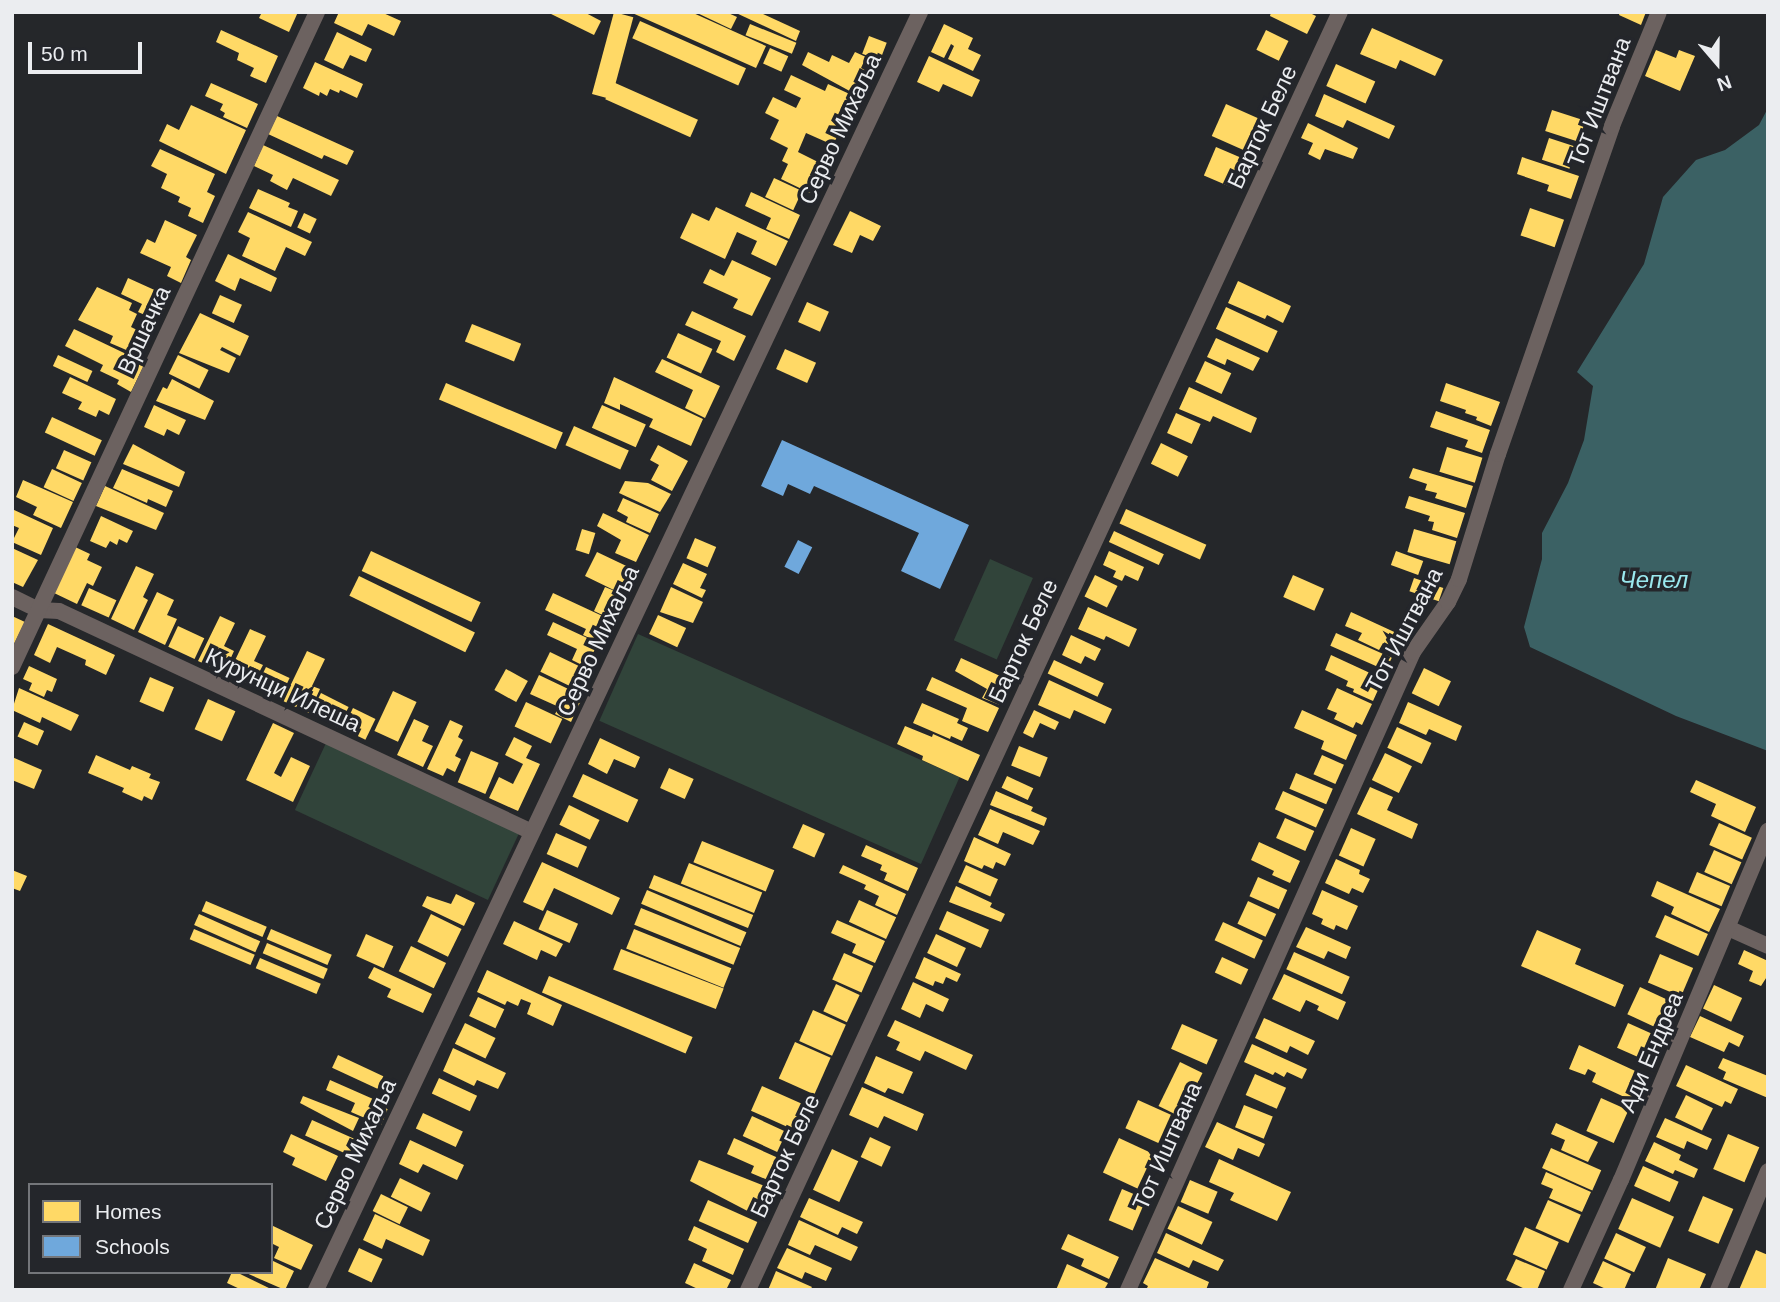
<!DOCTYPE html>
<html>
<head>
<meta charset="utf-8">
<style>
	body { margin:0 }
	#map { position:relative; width:1780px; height:1302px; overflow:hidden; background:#25272a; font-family:Arial,sans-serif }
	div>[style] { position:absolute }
	.green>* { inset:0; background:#31443a; transform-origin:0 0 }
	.water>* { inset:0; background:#3b6164 }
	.homes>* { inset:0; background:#ffd966; transform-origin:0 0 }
	.schools>* { inset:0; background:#6fa8dc; transform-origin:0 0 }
	.minor>* { height:16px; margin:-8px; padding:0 8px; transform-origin:8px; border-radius:8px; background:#6c6260 }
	span { translate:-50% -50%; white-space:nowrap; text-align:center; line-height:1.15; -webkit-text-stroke:7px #24262b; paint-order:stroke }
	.street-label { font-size:23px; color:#ebedf0 }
	.water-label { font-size:24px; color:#9ae8ee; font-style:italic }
	.frame { position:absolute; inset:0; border:14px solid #ebedf0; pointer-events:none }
	.legend { position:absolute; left:28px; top:1183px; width:245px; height:91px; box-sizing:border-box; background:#24262b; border:2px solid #74767a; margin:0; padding:9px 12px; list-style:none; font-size:21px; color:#ebedf0 }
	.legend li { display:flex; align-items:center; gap:14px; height:35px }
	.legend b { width:35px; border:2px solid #74767a }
	.north { position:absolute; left:1682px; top:28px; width:70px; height:70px; -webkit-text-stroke:5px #24262b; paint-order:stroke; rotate:160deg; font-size:19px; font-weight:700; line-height:28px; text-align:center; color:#ebedf0 }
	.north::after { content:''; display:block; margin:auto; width:24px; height:32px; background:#ebedf0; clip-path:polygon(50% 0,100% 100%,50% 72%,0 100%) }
	.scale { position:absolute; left:28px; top:42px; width:114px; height:32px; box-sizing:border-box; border:4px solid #ebedf0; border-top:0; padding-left:9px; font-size:21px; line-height:24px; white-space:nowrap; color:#ebedf0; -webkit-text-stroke:5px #24262b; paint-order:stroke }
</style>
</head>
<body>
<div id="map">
	<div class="green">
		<i style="left:990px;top:559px;width:47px;height:89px;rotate:24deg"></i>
		<i style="left:638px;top:634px;width:352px;height:95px;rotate:24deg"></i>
		<i style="left:327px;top:741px;width:213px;height:76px;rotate:25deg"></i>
	</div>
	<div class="water">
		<i style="clip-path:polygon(1768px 108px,1768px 751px,1676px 716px,1530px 647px,1524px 627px,1542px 559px,1542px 533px,1568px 483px,1584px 440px,1593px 386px,1577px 372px,1644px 264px,1663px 197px,1696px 160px,1725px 150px,1759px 125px)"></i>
	</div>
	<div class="homes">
		<i style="clip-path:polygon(262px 12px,298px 12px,289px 32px,259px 18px)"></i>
		<i style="clip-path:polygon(339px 12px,381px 12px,401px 21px,394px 36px,368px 24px,362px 36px,334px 23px)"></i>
		<i style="clip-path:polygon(547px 12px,584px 12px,601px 21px,594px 35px)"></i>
		<i style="left:614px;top:12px;width:20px;height:85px;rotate:15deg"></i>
		<i style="clip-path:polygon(630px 12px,691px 12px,766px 46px,756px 68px)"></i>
		<i style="clip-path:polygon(695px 12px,726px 12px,737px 17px,731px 29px)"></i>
		<i style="clip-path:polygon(734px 12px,759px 12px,800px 31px,796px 41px)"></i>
		<i style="clip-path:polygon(1271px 12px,1308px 12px,1316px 16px,1307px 34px,1270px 16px)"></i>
		<i style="clip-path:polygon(1620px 12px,1646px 12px,1641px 25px,1619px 15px)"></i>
		<i style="left:640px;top:21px;width:116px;height:19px;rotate:24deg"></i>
		<i style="left:750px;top:24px;width:50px;height:12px;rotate:22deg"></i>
		<i style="clip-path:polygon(944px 24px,973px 38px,968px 49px,981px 55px,973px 71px,948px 59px,954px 46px,951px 44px,944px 58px,931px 52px)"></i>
		<i style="clip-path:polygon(1372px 28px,1443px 60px,1435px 76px,1400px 60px,1396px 69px,1360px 54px)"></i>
		<i style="clip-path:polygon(221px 30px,278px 56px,266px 83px,250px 76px,254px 68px,237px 60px,239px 53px,216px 42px)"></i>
		<i style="left:1266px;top:30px;width:25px;height:22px;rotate:26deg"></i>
		<i style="clip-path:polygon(337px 32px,372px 49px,366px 62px,350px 55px,343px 69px,324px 60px)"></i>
		<i style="left:869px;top:36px;width:19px;height:19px;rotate:21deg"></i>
		<i style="left:770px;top:48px;width:20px;height:17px;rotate:24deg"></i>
		<i style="clip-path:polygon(1656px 50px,1676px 58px,1679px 50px,1695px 56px,1680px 91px,1645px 76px)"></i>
		<i style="clip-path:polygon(808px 52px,829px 62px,832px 55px,849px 63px,855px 52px,866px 57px,861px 68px,868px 72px,857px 95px,802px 65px)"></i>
		<i style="clip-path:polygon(929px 56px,980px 80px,972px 97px,943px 84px,939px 92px,917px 82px)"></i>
		<i style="clip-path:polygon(315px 62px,363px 84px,357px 98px,340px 90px,339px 93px,330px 89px,327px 96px,320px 92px,319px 96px,303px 88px)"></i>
		<i style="left:1336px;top:64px;width:43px;height:24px;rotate:24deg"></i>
		<i style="clip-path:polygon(791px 75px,825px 91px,828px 84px,856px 97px,833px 145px,806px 133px,798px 152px,824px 165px,810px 193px,781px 179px,788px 164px,782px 161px,788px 148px,770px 139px,779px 120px,765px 113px,773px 97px,796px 108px,801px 98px,784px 90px)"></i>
		<i style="left:613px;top:82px;width:93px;height:19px;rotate:24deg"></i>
		<i style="clip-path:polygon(211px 83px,258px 104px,247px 128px,223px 117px,225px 113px,220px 110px,223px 104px,205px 96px)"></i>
		<i style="clip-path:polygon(1324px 94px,1395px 126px,1389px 139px,1347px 120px,1343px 128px,1315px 116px)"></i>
		<i style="left:1226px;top:104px;width:42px;height:35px;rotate:24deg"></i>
		<i style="clip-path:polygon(191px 105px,246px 130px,226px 174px,159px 141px,167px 124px,179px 130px)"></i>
		<i style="left:1552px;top:110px;width:35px;height:22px;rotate:18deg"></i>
		<i style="clip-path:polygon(277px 116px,354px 151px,347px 165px,324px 155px,322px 159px,268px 134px)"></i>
		<i style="clip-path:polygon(1308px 123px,1358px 148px,1353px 159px,1325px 149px,1320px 160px,1308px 154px,1313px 143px,1301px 138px)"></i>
		<i style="left:1549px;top:138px;width:29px;height:23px;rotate:18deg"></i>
		<i style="clip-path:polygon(263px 145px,339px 180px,331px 196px,293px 178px,287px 190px,270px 181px,273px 175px,254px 166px)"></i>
		<i style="left:1216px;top:147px;width:33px;height:31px;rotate:23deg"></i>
		<i style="clip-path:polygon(160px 149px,215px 174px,207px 192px,215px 196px,203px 223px,188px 216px,191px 208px,178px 202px,180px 197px,161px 188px,167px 174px,151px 166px)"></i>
		<i style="clip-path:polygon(1522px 157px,1579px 176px,1571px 199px,1547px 191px,1549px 185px,1517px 174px)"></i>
		<i style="left:774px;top:178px;width:31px;height:21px;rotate:25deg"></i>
		<i style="clip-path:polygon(258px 189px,290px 203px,288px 207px,298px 211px,291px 227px,249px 208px)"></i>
		<i style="clip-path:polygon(751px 192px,800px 215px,789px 239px,766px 229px,771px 218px,745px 206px)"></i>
		<i style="clip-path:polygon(716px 207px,788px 241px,776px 266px,751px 254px,757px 241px,737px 232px,725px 259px,680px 238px,692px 213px,709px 221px)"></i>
		<i style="left:1530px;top:208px;width:36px;height:29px;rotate:19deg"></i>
		<i style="clip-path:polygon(850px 211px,881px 226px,873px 241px,860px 235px,852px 253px,833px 245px)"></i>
		<i style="clip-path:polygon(248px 212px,312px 242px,305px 256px,286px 247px,275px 271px,242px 256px,250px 238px,238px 232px)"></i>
		<i style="left:304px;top:213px;width:14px;height:16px;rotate:25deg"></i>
		<i style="clip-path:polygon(165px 220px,197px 235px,186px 257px,191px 260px,181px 283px,167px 276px,171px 267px,140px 253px,147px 239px,155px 243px)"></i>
		<i style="clip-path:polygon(228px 254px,277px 278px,271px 292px,240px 278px,235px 291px,215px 281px)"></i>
		<i style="clip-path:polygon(732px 260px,771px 278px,752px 316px,733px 308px,738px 299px,703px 283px,710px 269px,724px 276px)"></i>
		<i style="clip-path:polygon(128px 278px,170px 297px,162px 314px,156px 310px,152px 318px,138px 312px,142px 304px,121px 294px)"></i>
		<i style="clip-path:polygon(1238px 281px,1291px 306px,1283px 323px,1267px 315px,1265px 319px,1228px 303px)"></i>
		<i style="clip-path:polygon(97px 287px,132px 303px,129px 310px,137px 314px,131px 327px,147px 335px,138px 355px,110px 343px,113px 336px,78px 320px)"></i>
		<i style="left:220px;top:295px;width:24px;height:20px;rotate:24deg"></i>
		<i style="left:807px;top:302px;width:24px;height:22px;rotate:24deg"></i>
		<i style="left:1226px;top:307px;width:57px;height:24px;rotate:25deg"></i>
		<i style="clip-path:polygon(692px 311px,746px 336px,734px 361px,716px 352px,721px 341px,685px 325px)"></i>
		<i style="clip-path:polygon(200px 313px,249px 336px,240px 356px,222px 347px,220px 350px,236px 358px,229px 373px,179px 353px)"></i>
		<i style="left:472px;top:324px;width:53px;height:19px;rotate:22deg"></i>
		<i style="clip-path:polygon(74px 329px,145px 363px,131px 392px,117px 384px,119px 380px,100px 371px,103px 365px,65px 346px)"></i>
		<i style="left:678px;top:333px;width:38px;height:27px;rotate:25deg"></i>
		<i style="clip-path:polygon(1216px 338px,1260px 358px,1253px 371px,1227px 359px,1225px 365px,1207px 357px)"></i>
		<i style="left:785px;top:349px;width:34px;height:22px;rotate:24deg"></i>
		<i style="left:58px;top:355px;width:38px;height:12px;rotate:25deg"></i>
		<i style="left:178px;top:355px;width:34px;height:21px;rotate:26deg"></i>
		<i style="clip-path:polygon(662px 359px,720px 386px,705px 418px,685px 408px,693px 390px,655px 372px)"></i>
		<i style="left:1205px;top:361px;width:29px;height:23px;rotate:25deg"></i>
		<i style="clip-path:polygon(70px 377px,116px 399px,109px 415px,99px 410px,96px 417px,78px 409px,82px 402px,62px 393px)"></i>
		<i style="clip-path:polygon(614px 377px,703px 419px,691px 446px,649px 427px,653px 419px,620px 404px,620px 410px,604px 403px)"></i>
		<i style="clip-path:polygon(172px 379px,214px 401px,205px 420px,156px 401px,163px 387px,167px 389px)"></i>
		<i style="left:446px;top:383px;width:127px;height:18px;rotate:23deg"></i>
		<i style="clip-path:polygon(1446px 383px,1500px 402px,1491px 426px,1476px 420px,1477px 417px,1465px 413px,1466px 410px,1440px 401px)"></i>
		<i style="clip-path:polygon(1189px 387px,1257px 418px,1251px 433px,1213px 416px,1210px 422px,1179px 409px)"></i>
		<i style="clip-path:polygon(154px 405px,186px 420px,179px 435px,167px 429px,164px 436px,144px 427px)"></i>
		<i style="left:602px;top:405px;width:48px;height:25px;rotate:24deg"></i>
		<i style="clip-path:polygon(1436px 411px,1490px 430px,1482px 453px,1465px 447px,1468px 440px,1430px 427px)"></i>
		<i style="left:1176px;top:413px;width:27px;height:22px;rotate:24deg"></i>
		<i style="left:52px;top:417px;width:55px;height:17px;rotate:25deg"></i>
		<i style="left:574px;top:426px;width:60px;height:21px;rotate:24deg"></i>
		<i style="left:1161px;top:443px;width:30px;height:23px;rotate:26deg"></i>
		<i style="clip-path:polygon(133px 444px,185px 472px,179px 487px,123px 464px)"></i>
		<i style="clip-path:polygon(658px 445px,688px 461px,672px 491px,651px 480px,659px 465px,650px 460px)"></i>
		<i style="left:1447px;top:447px;width:37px;height:26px;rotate:17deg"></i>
		<i style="left:64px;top:450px;width:30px;height:20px;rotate:24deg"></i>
		<i style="clip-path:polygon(1413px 468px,1473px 486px,1466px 508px,1435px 498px,1437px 493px,1425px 490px,1427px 484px,1409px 478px)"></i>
		<i style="left:52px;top:469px;width:33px;height:20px;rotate:25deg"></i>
		<i style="clip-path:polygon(122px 469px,173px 491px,166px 507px,148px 499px,147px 503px,113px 488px)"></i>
		<i style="clip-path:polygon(23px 480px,73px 502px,61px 528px,33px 515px,37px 507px,16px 497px)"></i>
		<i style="clip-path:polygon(625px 481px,648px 483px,671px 494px,660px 512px,619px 493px)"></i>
		<i style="clip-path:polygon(105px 486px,164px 513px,156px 530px,96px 506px)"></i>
		<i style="clip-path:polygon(1409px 496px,1465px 513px,1457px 538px,1432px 530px,1434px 522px,1428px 521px,1430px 516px,1405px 508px)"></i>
		<i style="clip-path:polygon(623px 498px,659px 514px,650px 533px,626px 522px,628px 517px,617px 511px)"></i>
		<i style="clip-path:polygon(12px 509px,53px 528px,41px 555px,12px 542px,19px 528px,12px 525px)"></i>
		<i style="left:1126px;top:509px;width:88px;height:16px;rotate:24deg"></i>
		<i style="clip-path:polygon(603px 513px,649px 535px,636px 562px,615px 553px,621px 540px,597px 526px)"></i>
		<i style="clip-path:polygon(101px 516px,133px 531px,127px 543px,119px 539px,117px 545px,110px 541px,106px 548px,90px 541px)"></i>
		<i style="left:582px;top:529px;width:14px;height:22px;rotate:17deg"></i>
		<i style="left:1414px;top:529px;width:44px;height:24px;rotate:16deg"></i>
		<i style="left:1114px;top:531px;width:55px;height:12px;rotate:25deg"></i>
		<i style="left:695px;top:538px;width:23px;height:22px;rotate:23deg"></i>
		<i style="clip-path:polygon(73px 546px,90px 554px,87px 560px,102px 567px,93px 586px,87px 583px,77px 604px,52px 592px)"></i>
		<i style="clip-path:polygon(12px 548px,38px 560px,23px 587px,12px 582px)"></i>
		<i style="left:371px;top:551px;width:121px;height:22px;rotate:25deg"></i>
		<i style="clip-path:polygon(1109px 551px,1144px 567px,1138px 581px,1125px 575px,1122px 581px,1113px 577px,1116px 571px,1103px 565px)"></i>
		<i style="left:1396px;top:551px;width:29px;height:15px;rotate:20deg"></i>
		<i style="clip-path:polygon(597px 552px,639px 572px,615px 621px,594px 611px,605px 587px,622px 594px,585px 576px)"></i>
		<i style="clip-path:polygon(683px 563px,707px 574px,700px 588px,706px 590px,702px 598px,673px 584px)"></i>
		<i style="clip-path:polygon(136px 566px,154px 574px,143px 597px,148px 600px,134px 630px,111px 619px)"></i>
		<i style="left:1095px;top:575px;width:25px;height:24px;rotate:26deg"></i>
		<i style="left:1293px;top:575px;width:34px;height:24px;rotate:24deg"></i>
		<i style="left:359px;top:576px;width:129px;height:22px;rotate:26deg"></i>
		<i style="left:1414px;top:578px;width:31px;height:14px;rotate:19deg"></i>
		<i style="clip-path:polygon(671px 587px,703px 602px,693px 623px,660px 612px)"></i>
		<i style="left:89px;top:588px;width:30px;height:19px;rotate:24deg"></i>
		<i style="clip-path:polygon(157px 592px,174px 600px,167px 615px,177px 619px,165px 645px,138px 632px)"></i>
		<i style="clip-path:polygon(553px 593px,611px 620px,600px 643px,583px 635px,586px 629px,545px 610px)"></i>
		<i style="clip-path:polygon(1088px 607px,1137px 629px,1129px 647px,1106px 636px,1104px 640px,1078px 629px)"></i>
		<i style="clip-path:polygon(1351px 612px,1403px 636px,1397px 649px,1383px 643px,1379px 650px,1358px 640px,1362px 633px,1345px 626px)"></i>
		<i style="left:658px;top:615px;width:31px;height:21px;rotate:25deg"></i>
		<i style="clip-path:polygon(12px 616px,25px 622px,12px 648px)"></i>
		<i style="clip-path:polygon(220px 616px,235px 623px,224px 646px,234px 651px,224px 673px,198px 661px)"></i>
		<i style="clip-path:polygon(553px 622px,598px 643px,586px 667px,572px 660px,577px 649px,547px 635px)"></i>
		<i style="clip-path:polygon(48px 624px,115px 655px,106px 675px,85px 665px,86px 660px,57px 647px,50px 663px,34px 655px)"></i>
		<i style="left:178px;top:626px;width:29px;height:23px;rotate:25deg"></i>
		<i style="clip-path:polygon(250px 629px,266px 636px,254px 661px,263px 665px,252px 686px,228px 675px)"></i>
		<i style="left:1336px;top:633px;width:61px;height:14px;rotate:24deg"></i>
		<i style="clip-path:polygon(1071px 635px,1101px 649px,1095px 661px,1085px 656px,1081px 664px,1062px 655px)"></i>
		<i style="clip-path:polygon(307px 651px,325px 659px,312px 686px,320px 689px,309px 713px,283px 701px)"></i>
		<i style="left:550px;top:652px;width:39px;height:22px;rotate:26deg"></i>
		<i style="clip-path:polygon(1331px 655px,1383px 679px,1373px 701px,1353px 692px,1354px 689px,1346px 686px,1348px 681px,1325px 670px)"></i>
		<i style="clip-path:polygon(961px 658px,1011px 681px,1000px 705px,982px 698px,987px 689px,955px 671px)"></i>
		<i style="left:1054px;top:660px;width:55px;height:15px;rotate:25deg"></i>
		<i style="clip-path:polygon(29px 666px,57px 679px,52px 692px,47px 690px,44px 697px,29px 690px,32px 683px,23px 679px)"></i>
		<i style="left:266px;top:667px;width:26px;height:23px;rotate:25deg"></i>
		<i style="left:1424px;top:668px;width:30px;height:28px;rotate:26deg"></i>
		<i style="left:506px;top:669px;width:25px;height:24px;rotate:29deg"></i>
		<i style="clip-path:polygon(539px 675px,583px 696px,571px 722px,555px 714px,559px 707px,530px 694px)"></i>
		<i style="left:150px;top:677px;width:26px;height:27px;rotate:23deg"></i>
		<i style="clip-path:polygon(932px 677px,999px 708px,988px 732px,962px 721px,967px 708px,926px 690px)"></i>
		<i style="clip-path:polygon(1049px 680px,1112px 709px,1105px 724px,1074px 710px,1070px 719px,1038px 705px)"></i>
		<i style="clip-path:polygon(19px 688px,79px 715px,71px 731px,42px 717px,40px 723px,12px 710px)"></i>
		<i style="clip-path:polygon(1337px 688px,1372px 704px,1362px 725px,1356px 722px,1353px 728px,1334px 719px,1337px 713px,1327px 709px)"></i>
		<i style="left:393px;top:691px;width:26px;height:44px;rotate:25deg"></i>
		<i style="left:321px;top:693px;width:31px;height:23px;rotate:27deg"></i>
		<i style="left:208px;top:699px;width:30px;height:33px;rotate:24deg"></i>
		<i style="left:526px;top:702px;width:40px;height:27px;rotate:25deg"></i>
		<i style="clip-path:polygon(1408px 702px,1462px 726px,1456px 741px,1429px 729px,1426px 735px,1399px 723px)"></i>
		<i style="clip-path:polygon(922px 703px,959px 719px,957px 723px,968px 728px,962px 741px,951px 736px,950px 739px,913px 723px)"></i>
		<i style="left:353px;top:708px;width:25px;height:23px;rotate:26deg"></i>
		<i style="clip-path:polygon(1034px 710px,1059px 722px,1055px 730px,1040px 723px,1033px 738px,1023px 733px)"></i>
		<i style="clip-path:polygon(1302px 710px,1357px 735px,1346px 760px,1321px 749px,1324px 741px,1294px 728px)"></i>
		<i style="clip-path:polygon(414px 719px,429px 726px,422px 741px,433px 746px,423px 767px,397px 755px)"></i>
		<i style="clip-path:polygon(450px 720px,463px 726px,458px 737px,463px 740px,455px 756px,461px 759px,455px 772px,447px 768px,443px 776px,427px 769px)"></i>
		<i style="left:24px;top:722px;width:22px;height:16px;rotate:24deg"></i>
		<i style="clip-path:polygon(273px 723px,294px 733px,274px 773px,281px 777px,291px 757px,310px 766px,293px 802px,246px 780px)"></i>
		<i style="clip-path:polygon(905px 726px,932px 737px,933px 734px,980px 755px,968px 781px,922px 760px,923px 756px,897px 744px)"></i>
		<i style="left:1397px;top:727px;width:38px;height:23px;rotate:25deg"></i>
		<i style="clip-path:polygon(514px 737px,532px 746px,526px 758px,540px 764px,518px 811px,489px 798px,499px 777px,513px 784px,523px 764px,505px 755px)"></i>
		<i style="clip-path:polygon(600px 738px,640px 757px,635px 768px,614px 759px,607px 774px,588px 764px)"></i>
		<i style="left:1019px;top:746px;width:31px;height:21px;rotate:22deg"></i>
		<i style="left:471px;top:751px;width:30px;height:34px;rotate:23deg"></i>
		<i style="left:1385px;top:753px;width:30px;height:30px;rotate:26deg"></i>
		<i style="clip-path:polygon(96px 755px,130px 770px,132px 766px,151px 774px,149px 778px,160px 782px,152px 800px,144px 796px,142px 801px,122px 792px,124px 788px,88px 773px)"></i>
		<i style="left:1322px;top:755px;width:24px;height:21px;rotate:24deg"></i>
		<i style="clip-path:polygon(12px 757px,42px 770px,34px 789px,12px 780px)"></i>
		<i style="left:669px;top:768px;width:27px;height:22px;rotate:24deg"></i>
		<i style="left:1296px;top:773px;width:40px;height:17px;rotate:23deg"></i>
		<i style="left:583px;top:774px;width:61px;height:25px;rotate:25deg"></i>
		<i style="left:1007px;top:776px;width:29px;height:13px;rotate:25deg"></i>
		<i style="clip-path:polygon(1696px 780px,1756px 807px,1745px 832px,1711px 816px,1716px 804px,1690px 792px)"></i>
		<i style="clip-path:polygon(1370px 787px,1393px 797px,1387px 810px,1418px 824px,1412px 839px,1357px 814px)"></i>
		<i style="clip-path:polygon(996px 791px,1033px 807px,1031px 811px,1047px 818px,1044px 826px,990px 805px)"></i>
		<i style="left:1283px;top:791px;width:45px;height:20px;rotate:24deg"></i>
		<i style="left:569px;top:805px;width:34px;height:22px;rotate:26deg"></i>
		<i style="clip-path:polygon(990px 809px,1040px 831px,1033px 845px,1003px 832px,998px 844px,978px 835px)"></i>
		<i style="left:1285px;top:818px;width:32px;height:22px;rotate:24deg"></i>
		<i style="left:1719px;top:823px;width:36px;height:24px;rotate:24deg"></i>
		<i style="left:803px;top:824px;width:24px;height:26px;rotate:24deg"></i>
		<i style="left:1351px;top:828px;width:27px;height:30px;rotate:24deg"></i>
		<i style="left:556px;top:833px;width:34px;height:23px;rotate:24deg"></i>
		<i style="clip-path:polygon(974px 837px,1011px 854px,1005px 866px,996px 862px,993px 869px,984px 865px,982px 869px,964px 861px)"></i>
		<i style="left:702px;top:841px;width:78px;height:23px;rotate:22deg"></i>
		<i style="clip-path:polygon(1259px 842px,1300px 861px,1290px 883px,1272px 875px,1274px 871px,1251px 860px)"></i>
		<i style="clip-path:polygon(866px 845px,918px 868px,908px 891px,884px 880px,887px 873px,880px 870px,882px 865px,861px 856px)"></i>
		<i style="left:1714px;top:850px;width:30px;height:24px;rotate:24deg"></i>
		<i style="clip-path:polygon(1336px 859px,1360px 870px,1359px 874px,1370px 879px,1363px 893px,1352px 888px,1349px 894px,1325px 883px)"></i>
		<i style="clip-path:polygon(542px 862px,620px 898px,612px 915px,554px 888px,543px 911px,523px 902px)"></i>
		<i style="left:689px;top:863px;width:79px;height:22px;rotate:22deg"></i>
		<i style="clip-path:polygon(843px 865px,906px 894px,897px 915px,875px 905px,879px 896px,864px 889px,866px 885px,839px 873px)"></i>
		<i style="left:966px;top:865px;width:35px;height:19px;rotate:24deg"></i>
		<i style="clip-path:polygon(12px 870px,27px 876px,20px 891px,12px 888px)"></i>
		<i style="left:1697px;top:872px;width:36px;height:22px;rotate:23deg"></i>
		<i style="left:654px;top:875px;width:107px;height:14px;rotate:22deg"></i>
		<i style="left:1258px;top:877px;width:32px;height:21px;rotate:24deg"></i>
		<i style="clip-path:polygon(1657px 881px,1720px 909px,1709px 932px,1671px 914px,1674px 907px,1651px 896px)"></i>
		<i style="clip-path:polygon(956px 886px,992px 903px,990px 907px,1005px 914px,1001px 922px,949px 902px)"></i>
		<i style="left:647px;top:890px;width:108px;height:15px;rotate:23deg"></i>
		<i style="clip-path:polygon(1322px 890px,1358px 906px,1347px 930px,1336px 925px,1334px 930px,1321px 924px,1323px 919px,1312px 914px)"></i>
		<i style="clip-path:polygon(456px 894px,475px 903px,464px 926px,422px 906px,427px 896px,451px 904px)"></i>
		<i style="left:859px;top:900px;width:41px;height:24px;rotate:25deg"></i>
		<i style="left:206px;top:901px;width:66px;height:11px;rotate:23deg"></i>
		<i style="left:1248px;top:901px;width:31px;height:25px;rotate:25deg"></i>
		<i style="left:641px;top:908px;width:107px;height:18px;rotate:22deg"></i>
		<i style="left:547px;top:910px;width:34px;height:21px;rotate:24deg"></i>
		<i style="left:947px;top:911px;width:46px;height:20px;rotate:24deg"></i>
		<i style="left:199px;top:914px;width:67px;height:12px;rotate:24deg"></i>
		<i style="left:431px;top:914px;width:34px;height:31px;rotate:26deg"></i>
		<i style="left:1665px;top:915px;width:47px;height:24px;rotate:24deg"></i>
		<i style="clip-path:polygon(837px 920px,885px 941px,875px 963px,852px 953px,856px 944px,831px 933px)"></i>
		<i style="clip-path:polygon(514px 921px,563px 944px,556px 957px,541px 950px,537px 960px,503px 944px)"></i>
		<i style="left:1223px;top:922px;width:44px;height:20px;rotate:25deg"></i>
		<i style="clip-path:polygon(1306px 927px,1351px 947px,1346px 959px,1328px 951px,1324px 959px,1296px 947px)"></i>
		<i style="left:194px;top:929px;width:66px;height:11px;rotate:23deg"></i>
		<i style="left:271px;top:929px;width:66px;height:11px;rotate:23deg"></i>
		<i style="left:634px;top:929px;width:105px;height:21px;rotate:22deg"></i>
		<i style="clip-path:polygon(1537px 930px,1581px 949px,1575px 964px,1624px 985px,1615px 1007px,1521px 966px)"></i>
		<i style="left:366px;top:934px;width:30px;height:24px;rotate:24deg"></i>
		<i style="left:936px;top:934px;width:33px;height:21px;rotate:25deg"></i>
		<i style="left:267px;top:943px;width:66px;height:11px;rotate:23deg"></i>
		<i style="left:411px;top:946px;width:39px;height:28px;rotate:26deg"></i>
		<i style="left:621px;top:949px;width:110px;height:22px;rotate:21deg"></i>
		<i style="clip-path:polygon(1744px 950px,1768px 961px,1768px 975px,1761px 986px,1749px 981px,1753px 971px,1738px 964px)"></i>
		<i style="left:1294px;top:952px;width:61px;height:19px;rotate:24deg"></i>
		<i style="left:844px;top:953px;width:32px;height:29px;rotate:24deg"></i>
		<i style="left:1660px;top:954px;width:36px;height:31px;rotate:23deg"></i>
		<i style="clip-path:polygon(924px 957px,961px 974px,957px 982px,946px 977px,943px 984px,935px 981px,933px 986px,915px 978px)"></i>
		<i style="left:1222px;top:957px;width:29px;height:17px;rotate:25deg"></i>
		<i style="left:260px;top:958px;width:66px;height:11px;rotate:23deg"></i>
		<i style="clip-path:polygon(374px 967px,432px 994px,423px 1013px,387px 997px,391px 989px,368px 978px)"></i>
		<i style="clip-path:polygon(487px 970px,562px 1005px,553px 1026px,527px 1014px,531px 1003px,521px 999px,518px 1006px,507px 1001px,505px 1005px,477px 992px)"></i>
		<i style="clip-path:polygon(1284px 974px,1346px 1002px,1338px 1020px,1317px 1010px,1319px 1006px,1306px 1000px,1300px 1012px,1272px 999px)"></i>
		<i style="left:549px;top:976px;width:156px;height:18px;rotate:23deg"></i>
		<i style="clip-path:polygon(913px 982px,949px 999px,943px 1012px,926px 1004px,920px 1018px,901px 1009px)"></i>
		<i style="left:836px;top:984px;width:26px;height:30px;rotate:25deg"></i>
		<i style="left:1714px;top:985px;width:31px;height:26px;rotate:25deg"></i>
		<i style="left:1640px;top:987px;width:41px;height:30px;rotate:25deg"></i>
		<i style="left:478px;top:997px;width:29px;height:21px;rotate:25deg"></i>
		<i style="left:813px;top:1010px;width:36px;height:34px;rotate:24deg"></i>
		<i style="clip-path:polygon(1700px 1016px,1744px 1036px,1739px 1047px,1729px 1042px,1724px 1052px,1690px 1037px)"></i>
		<i style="clip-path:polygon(1264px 1018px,1315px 1041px,1308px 1055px,1290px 1046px,1287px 1053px,1255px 1038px)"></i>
		<i style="clip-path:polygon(895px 1020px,973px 1055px,966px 1070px,925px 1051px,920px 1061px,896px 1050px,900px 1042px,887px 1036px)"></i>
		<i style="left:465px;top:1023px;width:34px;height:23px;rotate:26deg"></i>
		<i style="left:1628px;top:1023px;width:36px;height:27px;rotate:24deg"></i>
		<i style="left:1182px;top:1024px;width:39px;height:27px;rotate:24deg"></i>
		<i style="left:795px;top:1042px;width:39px;height:40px;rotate:24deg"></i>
		<i style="clip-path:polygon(1252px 1044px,1307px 1069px,1302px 1079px,1287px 1072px,1284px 1077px,1275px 1072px,1273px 1075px,1244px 1062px)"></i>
		<i style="clip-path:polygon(1579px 1045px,1644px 1075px,1633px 1101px,1592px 1082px,1596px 1073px,1588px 1069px,1585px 1075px,1569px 1069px)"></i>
		<i style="clip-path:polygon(453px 1048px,506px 1073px,498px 1089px,477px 1080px,474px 1086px,443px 1071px)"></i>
		<i style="left:338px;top:1055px;width:50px;height:14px;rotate:25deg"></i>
		<i style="clip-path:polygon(876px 1056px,913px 1072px,903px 1094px,888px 1088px,885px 1093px,864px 1083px)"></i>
		<i style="clip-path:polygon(1723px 1058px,1768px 1076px,1768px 1098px,1723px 1079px,1726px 1072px,1718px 1068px)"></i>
		<i style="left:1180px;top:1062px;width:25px;height:49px;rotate:26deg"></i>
		<i style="clip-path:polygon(1686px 1065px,1738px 1089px,1731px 1104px,1725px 1101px,1722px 1107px,1676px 1086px)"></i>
		<i style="left:1255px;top:1074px;width:34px;height:23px;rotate:24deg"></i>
		<i style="left:439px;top:1078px;width:42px;height:17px;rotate:25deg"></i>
		<i style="clip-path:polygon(330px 1080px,389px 1106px,381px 1125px,351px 1112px,355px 1103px,326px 1090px)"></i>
		<i style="left:762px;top:1086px;width:51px;height:27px;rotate:24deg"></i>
		<i style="clip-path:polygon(862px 1087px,924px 1114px,917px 1131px,884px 1116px,878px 1128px,849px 1115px)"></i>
		<i style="left:1686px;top:1095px;width:30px;height:25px;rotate:26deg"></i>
		<i style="clip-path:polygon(303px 1096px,359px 1118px,353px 1131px,300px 1103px)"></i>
		<i style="left:1601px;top:1098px;width:30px;height:36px;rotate:24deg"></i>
		<i style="left:1138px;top:1100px;width:36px;height:31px;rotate:24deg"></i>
		<i style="left:1244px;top:1105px;width:31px;height:24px;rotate:22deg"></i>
		<i style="left:423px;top:1113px;width:44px;height:17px;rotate:25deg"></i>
		<i style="left:752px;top:1116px;width:38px;height:22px;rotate:25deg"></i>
		<i style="clip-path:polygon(1665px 1118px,1712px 1139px,1707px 1150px,1687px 1141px,1684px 1149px,1656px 1137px)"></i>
		<i style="left:312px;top:1120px;width:48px;height:17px;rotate:24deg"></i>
		<i style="clip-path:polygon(1217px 1122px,1265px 1144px,1259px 1157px,1238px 1148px,1233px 1160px,1205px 1147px)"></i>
		<i style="clip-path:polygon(1556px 1123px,1598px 1142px,1588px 1162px,1561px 1150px,1565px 1140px,1551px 1134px)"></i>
		<i style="clip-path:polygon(291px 1134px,338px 1156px,326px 1181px,292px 1165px,295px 1158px,283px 1152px)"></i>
		<i style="left:1728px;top:1134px;width:34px;height:38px;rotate:23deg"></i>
		<i style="left:870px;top:1137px;width:23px;height:22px;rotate:25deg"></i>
		<i style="clip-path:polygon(734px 1138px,785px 1161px,775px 1183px,751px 1173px,754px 1166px,727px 1154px)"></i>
		<i style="left:1119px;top:1138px;width:38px;height:38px;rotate:25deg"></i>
		<i style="clip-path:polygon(410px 1140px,464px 1165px,457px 1180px,423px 1164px,418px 1173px,399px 1164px)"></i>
		<i style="clip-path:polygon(1654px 1142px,1681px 1155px,1679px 1160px,1698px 1169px,1694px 1178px,1675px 1170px,1673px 1174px,1645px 1161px)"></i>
		<i style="left:1551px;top:1148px;width:55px;height:22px;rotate:24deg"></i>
		<i style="left:832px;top:1149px;width:29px;height:45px;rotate:25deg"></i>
		<i style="clip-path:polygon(1219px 1159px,1291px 1192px,1277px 1221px,1230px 1200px,1234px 1193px,1209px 1182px)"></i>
		<i style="clip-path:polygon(699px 1160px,772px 1189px,759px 1217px,690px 1181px)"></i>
		<i style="left:1643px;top:1166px;width:39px;height:22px;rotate:24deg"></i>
		<i style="clip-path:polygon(1546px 1172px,1591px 1192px,1582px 1212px,1549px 1198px,1553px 1189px,1541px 1184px)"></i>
		<i style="left:400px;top:1178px;width:34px;height:21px;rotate:26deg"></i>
		<i style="left:1190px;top:1180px;width:30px;height:24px;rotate:23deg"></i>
		<i style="left:1122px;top:1189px;width:26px;height:34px;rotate:23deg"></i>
		<i style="left:381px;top:1194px;width:30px;height:19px;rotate:26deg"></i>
		<i style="left:1703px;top:1196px;width:33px;height:38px;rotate:23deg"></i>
		<i style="clip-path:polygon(809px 1198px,863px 1222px,857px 1234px,842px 1227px,838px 1235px,800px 1217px)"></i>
		<i style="left:1632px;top:1198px;width:46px;height:34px;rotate:24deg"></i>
		<i style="left:708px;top:1200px;width:54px;height:23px;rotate:24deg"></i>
		<i style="left:1548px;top:1200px;width:36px;height:31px;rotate:24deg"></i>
		<i style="left:1178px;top:1206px;width:38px;height:25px;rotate:25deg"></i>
		<i style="clip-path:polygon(375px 1214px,430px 1240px,423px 1256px,386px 1239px,382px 1249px,363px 1240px)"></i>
		<i style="clip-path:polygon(799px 1220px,858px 1247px,851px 1261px,815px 1245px,810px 1255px,788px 1245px)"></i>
		<i style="clip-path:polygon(271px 1225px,313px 1245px,301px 1270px,274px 1258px,279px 1247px,271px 1243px)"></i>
		<i style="clip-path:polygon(694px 1226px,744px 1249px,733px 1275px,702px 1261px,707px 1249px,688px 1240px)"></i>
		<i style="left:1525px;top:1227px;width:37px;height:30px;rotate:24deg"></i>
		<i style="clip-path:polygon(1166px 1233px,1224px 1260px,1218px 1271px,1193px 1260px,1189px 1268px,1157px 1253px)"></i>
		<i style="left:1616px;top:1233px;width:33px;height:28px;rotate:25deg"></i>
		<i style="clip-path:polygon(1068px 1234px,1119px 1257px,1109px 1279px,1081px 1266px,1084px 1259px,1061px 1249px)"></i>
		<i style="left:359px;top:1248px;width:26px;height:26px;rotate:25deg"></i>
		<i style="clip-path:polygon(787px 1248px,832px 1268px,826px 1281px,805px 1272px,802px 1279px,777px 1268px)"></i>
		<i style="clip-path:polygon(1756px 1250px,1768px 1255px,1768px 1290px,1739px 1290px)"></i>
		<i style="clip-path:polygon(1155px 1258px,1209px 1282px,1206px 1290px,1146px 1290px,1148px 1286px,1143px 1283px)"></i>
		<i style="clip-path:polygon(1668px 1258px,1706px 1274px,1699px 1290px,1655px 1290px)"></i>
		<i style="clip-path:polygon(1516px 1259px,1545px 1271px,1537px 1290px,1527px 1290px,1506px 1280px)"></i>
		<i style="clip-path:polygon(271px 1260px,294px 1271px,285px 1290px,244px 1272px,271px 1272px)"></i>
		<i style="clip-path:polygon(1603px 1261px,1631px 1274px,1624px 1290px,1608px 1290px,1593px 1283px)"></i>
		<i style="clip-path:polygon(694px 1263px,731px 1280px,726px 1290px,700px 1290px,685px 1283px)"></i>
		<i style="clip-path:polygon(1067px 1264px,1108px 1283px,1104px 1290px,1056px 1290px)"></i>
		<i style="clip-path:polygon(776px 1271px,812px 1287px,810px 1290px,768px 1290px)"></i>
		<i style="clip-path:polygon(232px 1272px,236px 1272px,273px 1290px,242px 1290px,227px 1283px)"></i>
	</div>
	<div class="schools">
		<i style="clip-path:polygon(782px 440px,969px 525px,940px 589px,901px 571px,919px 533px,814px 486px,810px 494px,788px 484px,783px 496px,761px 486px)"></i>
		<i style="left:798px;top:540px;width:16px;height:30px;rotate:27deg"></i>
	</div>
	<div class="minor">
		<i style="left:12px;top:597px;width:30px;rotate:26deg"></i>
		<i style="left:39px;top:610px;width:20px;rotate:3deg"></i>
		<i style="left:59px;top:611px;width:522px;rotate:25.04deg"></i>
		<i style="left:12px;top:667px;width:723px;rotate:-65.03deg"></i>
		<i style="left:1728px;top:928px;width:44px;rotate:24.2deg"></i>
		<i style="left:316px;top:1290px;width:1414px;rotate:-64.7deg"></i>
		<i style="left:748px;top:1290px;width:1408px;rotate:-65.15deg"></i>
		<i style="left:1128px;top:1290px;width:699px;rotate:-65.93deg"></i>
		<i style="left:1413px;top:652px;width:61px;rotate:-55deg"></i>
		<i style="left:1448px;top:602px;width:25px;rotate:-64deg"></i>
		<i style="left:1459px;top:579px;width:131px;rotate:-72.7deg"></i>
		<i style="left:1498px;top:454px;width:347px;rotate:-70.8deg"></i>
		<i style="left:1612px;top:126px;width:123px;rotate:-67.6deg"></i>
		<i style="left:1571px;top:1290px;width:121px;rotate:-65.6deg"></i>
		<i style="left:1621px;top:1180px;width:379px;rotate:-67.2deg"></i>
		<i style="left:1718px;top:1290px;width:129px;rotate:-67.2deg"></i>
	</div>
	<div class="street-label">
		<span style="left:1599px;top:102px;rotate:-69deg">Тот Иштвана</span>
		<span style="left:1262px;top:127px;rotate:-65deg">Барток Беле</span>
		<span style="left:840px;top:129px;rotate:-65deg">Серво Михаља</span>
		<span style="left:144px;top:330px;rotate:-65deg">Вршачка</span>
		<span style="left:1404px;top:630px;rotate:-62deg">Тот Иштвана</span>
		<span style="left:598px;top:641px;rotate:-65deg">Серво Михаља</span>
		<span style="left:1023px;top:641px;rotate:-65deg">Барток Беле</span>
		<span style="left:283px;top:690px;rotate:25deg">Курунци Илеша</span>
		<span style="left:1651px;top:1052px;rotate:-67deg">Ади Ендреа</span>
		<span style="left:1167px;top:1146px;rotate:-66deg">Тот Иштвана</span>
		<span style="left:355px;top:1154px;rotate:-65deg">Серво Михаља</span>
		<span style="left:785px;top:1156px;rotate:-65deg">Барток Беле</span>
	</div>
	<div class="water-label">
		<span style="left:1654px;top:580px">Чепел</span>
	</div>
	<div class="frame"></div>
	<ul class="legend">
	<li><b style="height:19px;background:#ffd966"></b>Homes</li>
	<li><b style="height:19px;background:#6fa8dc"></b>Schools</li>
	</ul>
	<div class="north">N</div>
	<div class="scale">50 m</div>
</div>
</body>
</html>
